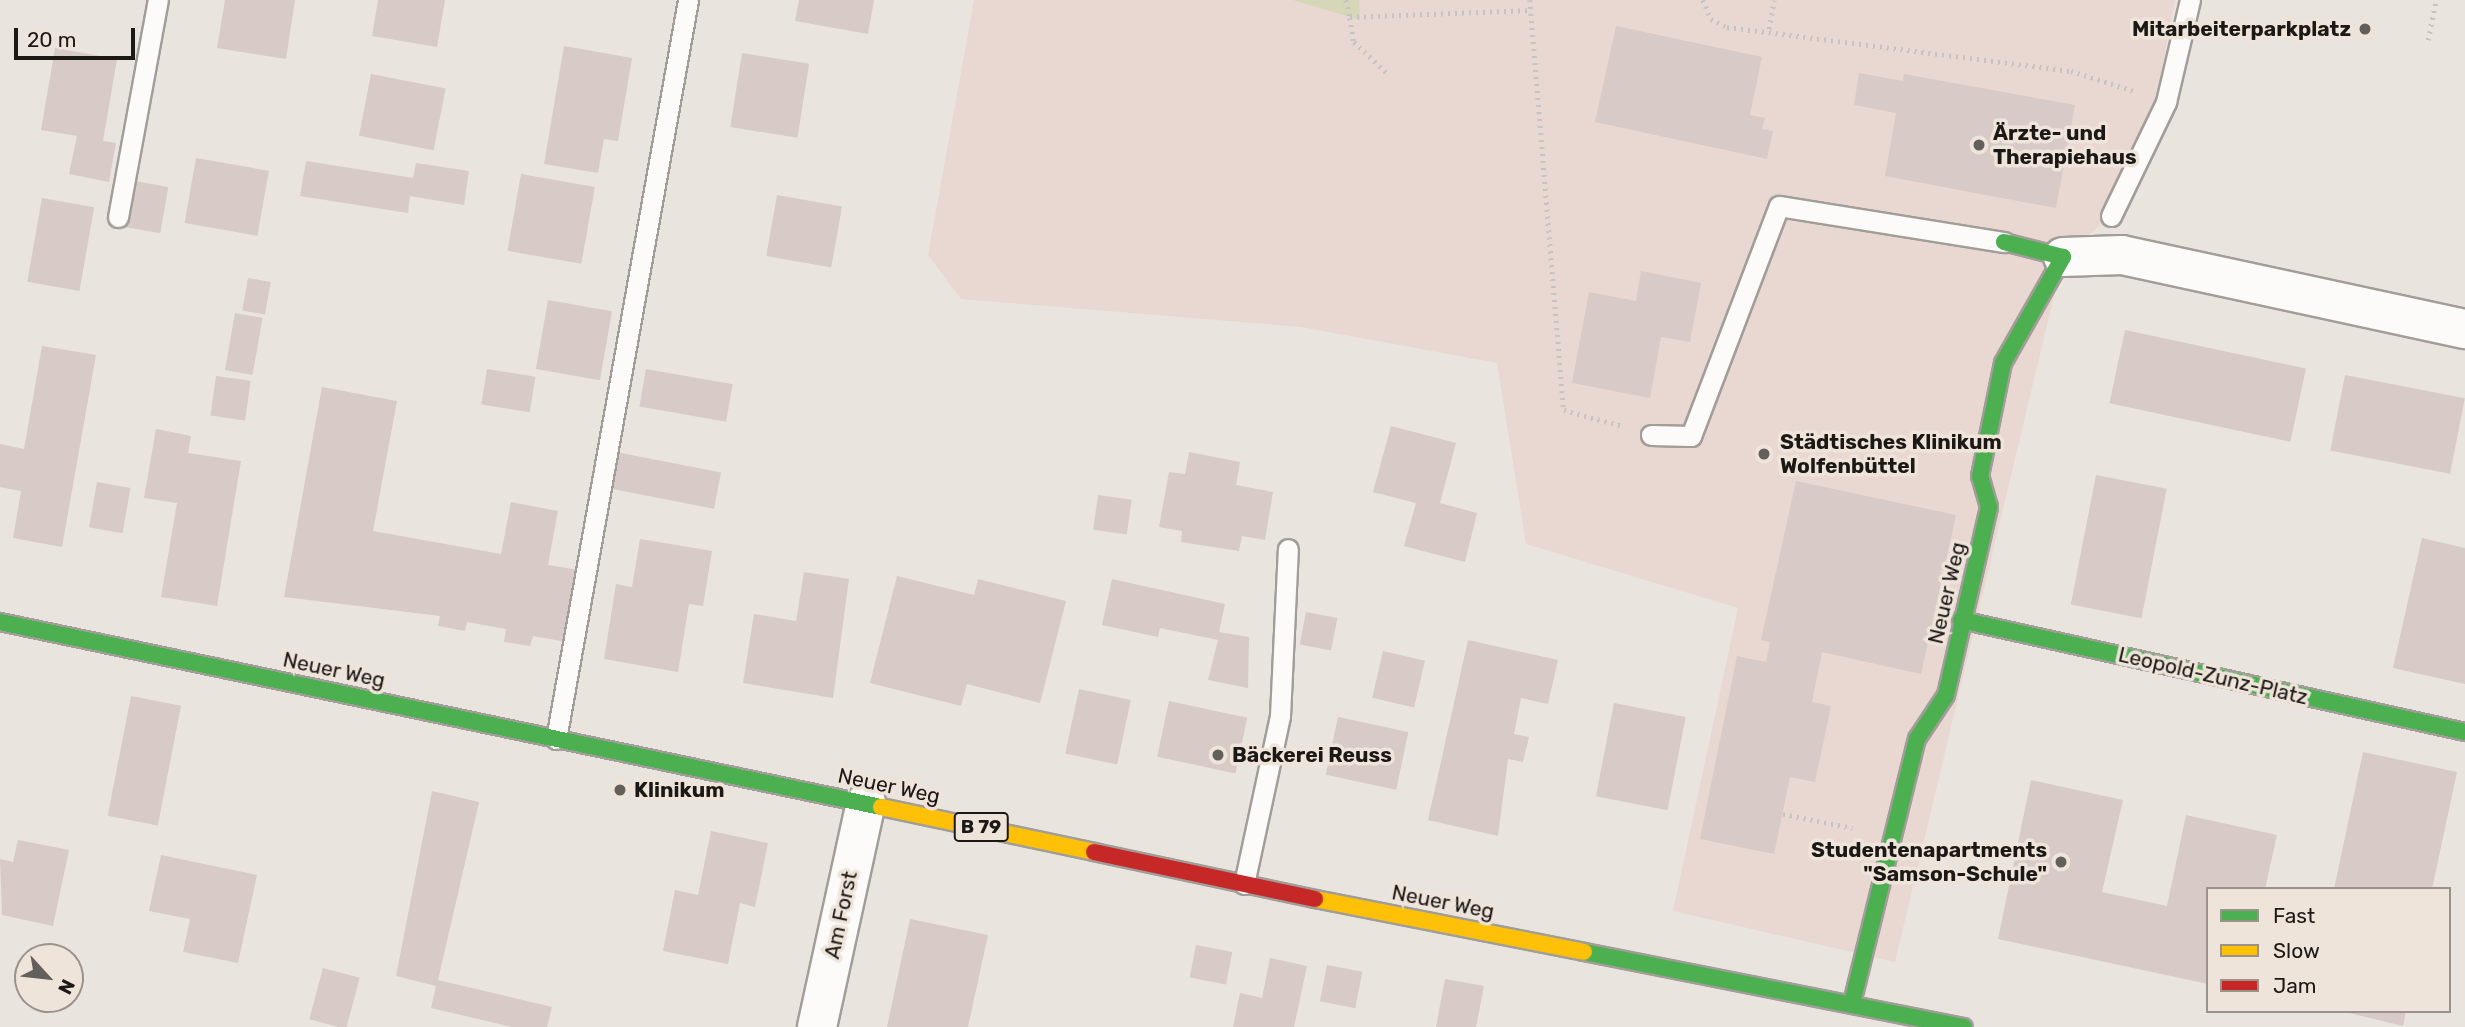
<!DOCTYPE html>
<html>
<head>
<meta charset="utf-8">
<style>
	body { margin:0 }
	#map { position:relative; width:2465px; height:1027px; overflow:hidden; background:#eae4de; font-family:Rubik,sans-serif }
	div>[style] { position:absolute }
	.medical>* { inset:0; background:#e9d8d1 }
	.green>* { inset:0; background:#d6d6b8 }
	.building>* { inset:0; background:#d7cac7; transform-origin:0 0 }
	.path>* { height:4.5px; margin-top:-2.25px; transform-origin:0; background:repeating-linear-gradient(90deg,#c5c4c2 0 2px,transparent 0 7px) }
	.roads { filter:drop-shadow(2px 0 #a19d99) drop-shadow(-2px 0 #a19d99) drop-shadow(0 2px #a19d99) drop-shadow(0 -2px #a19d99) }
	.lane>* { height:19px; margin:-9.5px; padding:0 9.5px; transform-origin:9.5px; border-radius:9.5px; background:#fcfbfa }
	.street>* { height:38px; margin:-19px; padding:0 19px; transform-origin:19px; border-radius:19px; background:#fcfbfa }
	.fast>* { height:16px; margin:-8px; padding:0 8px; transform-origin:8px; border-radius:8px; background:#4caf50 }
	.slow>* { height:16px; margin:-8px; padding:0 8px; transform-origin:8px; border-radius:8px; background:#ffc107 }
	.jam>* { height:16px; margin:-8px; padding:0 8px; transform-origin:8px; border-radius:8px; background:#c62828 }
	.dots>* { width:19px; height:19px; translate:-50% -50%; box-sizing:border-box; border:4px solid #eee4da; border-radius:50% }
	span { translate:-50% -50%; white-space:nowrap; text-align:center; line-height:1.15; -webkit-text-stroke:7px #eee4da; paint-order:stroke }
	.shield-label span { padding:2px 5px; background:#eee4da; border:2px solid; border-radius:5px; -webkit-text-stroke-width:0 }
	.shield-label { font-size:19px; color:#1b1815; font-weight:700 }
	.poi-label { font-size:21px; color:#1b1815; font-weight:700 }
	.right { translate:-100% -50%; text-align:right }
	.left { translate:0 -50%; text-align:left }
	.street-label { font-size:21px; color:#1b1815 }
	.legend { position:absolute; left:2206px; top:887px; width:245px; height:126px; box-sizing:border-box; background:#eee4da; border:2px solid #9a928b; margin:0; padding:9px 12px; list-style:none; font-size:21px; color:#1b1815 }
	.legend li { display:flex; align-items:center; gap:14px; height:35px }
	.legend b { width:35px; border:2px solid #9a928b }
	.north { position:absolute; left:14px; top:943px; width:70px; height:70px; box-sizing:border-box; background:#eee4da; border:2px solid #9a928b; border-radius:50%; rotate:117deg; font-size:19px; font-weight:700; line-height:28px; text-align:center; color:#1b1815 }
	.north::after { content:''; display:block; margin:auto; width:24px; height:32px; background:#635f5b; clip-path:polygon(50% 0,100% 100%,50% 72%,0 100%) }
	.scale { position:absolute; left:14px; top:28px; width:121px; height:32px; box-sizing:border-box; border:4px solid #1b1815; border-top:0; padding-left:9px; font-size:21px; line-height:24px; white-space:nowrap; color:#1b1815; -webkit-text-stroke:5px #eee4da; paint-order:stroke }
</style>
</head>
<body>
<div id="map">
	<div class="medical">
		<i style="clip-path:polygon(974px 0,2175px 0,2148px 143px,2111px 216px,2063px 258px,1895px 962px,1673px 911px,1738px 608px,1526px 544px,1497px 363px,1301px 327px,961px 299px,928px 255px)"></i>
	</div>
	<div class="green">
		<i style="clip-path:polygon(1293px 0,1359px 0,1360px 20px,1350px 17px)"></i>
	</div>
	<div class="building">
		<i style="clip-path:polygon(225px 0,295px 0,286px 59px,217px 48px)"></i>
		<i style="clip-path:polygon(378px 0,445px 0,437px 47px,372px 36px)"></i>
		<i style="clip-path:polygon(799px 0,874px 0,868px 34px,795px 21px)"></i>
		<i style="clip-path:polygon(1616px 26px,1762px 57px,1750px 115px,1765px 118px,1762px 129px,1773px 131px,1767px 159px,1595px 122px)"></i>
		<i style="clip-path:polygon(564px 46px,632px 58px,618px 141px,604px 139px,598px 173px,544px 164px)"></i>
		<i style="clip-path:polygon(55px 48px,117px 59px,103px 141px,116px 143px,109px 182px,69px 174px,77px 136px,41px 130px)"></i>
		<i style="left:742px;top:53px;width:68px;height:75px;rotate:9deg"></i>
		<i style="clip-path:polygon(1859px 73px,1903px 81px,1904px 74px,2075px 105px,2056px 208px,1885px 176px,1896px 113px,1854px 105px)"></i>
		<i style="left:371px;top:74px;width:76px;height:63px;rotate:11deg"></i>
		<i style="left:196px;top:158px;width:74px;height:66px;rotate:10deg"></i>
		<i style="clip-path:polygon(306px 161px,413px 178px,416px 163px,469px 171px,464px 205px,410px 196px,408px 213px,300px 196px)"></i>
		<i style="left:521px;top:174px;width:75px;height:78px;rotate:10deg"></i>
		<i style="left:129px;top:180px;width:40px;height:47px;rotate:10deg"></i>
		<i style="left:777px;top:195px;width:66px;height:62px;rotate:10deg"></i>
		<i style="left:42px;top:198px;width:53px;height:85px;rotate:10deg"></i>
		<i style="clip-path:polygon(1641px 271px,1701px 283px,1690px 342px,1661px 337px,1650px 398px,1572px 383px,1589px 292px,1636px 301px)"></i>
		<i style="left:248px;top:278px;width:23px;height:33px;rotate:10deg"></i>
		<i style="left:548px;top:300px;width:65px;height:70px;rotate:10deg"></i>
		<i style="left:235px;top:313px;width:28px;height:58px;rotate:10deg"></i>
		<i style="left:2125px;top:330px;width:185px;height:75px;rotate:12deg"></i>
		<i style="clip-path:polygon(42px 346px,96px 355px,62px 547px,13px 538px,21px 491px,0 487px,0 444px,24px 449px)"></i>
		<i style="left:487px;top:369px;width:49px;height:36px;rotate:9deg"></i>
		<i style="left:646px;top:369px;width:88px;height:38px;rotate:10deg"></i>
		<i style="left:2345px;top:375px;width:122px;height:77px;rotate:11deg"></i>
		<i style="left:216px;top:376px;width:35px;height:40px;rotate:8deg"></i>
		<i style="clip-path:polygon(322px 387px,397px 401px,373px 531px,501px 554px,511px 502px,558px 511px,548px 565px,579px 570px,566px 642px,533px 636px,530px 646px,504px 642px,506px 629px,467px 622px,465px 631px,438px 626px,440px 616px,284px 597px)"></i>
		<i style="clip-path:polygon(1391px 426px,1456px 443px,1440px 503px,1477px 513px,1465px 562px,1404px 546px,1416px 503px,1373px 492px)"></i>
		<i style="clip-path:polygon(156px 429px,191px 436px,188px 453px,241px 461px,217px 606px,161px 597px,177px 503px,144px 498px)"></i>
		<i style="left:616px;top:452px;width:107px;height:37px;rotate:11deg"></i>
		<i style="clip-path:polygon(1189px 452px,1240px 462px,1236px 485px,1273px 492px,1265px 540px,1242px 536px,1239px 551px,1181px 542px,1182px 531px,1159px 527px,1169px 472px,1185px 474px)"></i>
		<i style="left:2096px;top:475px;width:72px;height:132px;rotate:11deg"></i>
		<i style="clip-path:polygon(1796px 481px,1956px 515px,1921px 674px,1822px 652px,1812px 702px,1831px 706px,1815px 782px,1790px 777px,1774px 854px,1700px 839px,1737px 656px,1766px 662px,1770px 642px,1761px 640px)"></i>
		<i style="left:97px;top:482px;width:34px;height:46px;rotate:10deg"></i>
		<i style="left:1098px;top:495px;width:34px;height:35px;rotate:8deg"></i>
		<i style="clip-path:polygon(2422px 538px,2465px 548px,2465px 684px,2393px 668px)"></i>
		<i style="clip-path:polygon(640px 539px,712px 551px,703px 606px,689px 604px,678px 672px,604px 659px,616px 584px,632px 587px)"></i>
		<i style="clip-path:polygon(804px 572px,849px 579px,833px 698px,743px 683px,754px 614px,796px 621px)"></i>
		<i style="clip-path:polygon(897px 576px,974px 595px,978px 579px,1066px 601px,1040px 703px,967px 684px,961px 706px,870px 683px)"></i>
		<i style="clip-path:polygon(1112px 579px,1225px 604px,1219px 632px,1249px 637px,1248px 688px,1208px 680px,1218px 640px,1160px 628px,1158px 637px,1102px 625px)"></i>
		<i style="left:1306px;top:612px;width:32px;height:33px;rotate:11deg"></i>
		<i style="clip-path:polygon(1468px 640px,1558px 660px,1548px 704px,1521px 698px,1514px 734px,1529px 737px,1523px 762px,1508px 759px,1498px 836px,1428px 820px)"></i>
		<i style="left:1383px;top:651px;width:43px;height:48px;rotate:13deg"></i>
		<i style="left:1079px;top:689px;width:53px;height:66px;rotate:12deg"></i>
		<i style="left:131px;top:696px;width:51px;height:122px;rotate:11deg"></i>
		<i style="left:1169px;top:701px;width:80px;height:57px;rotate:12deg"></i>
		<i style="left:1614px;top:703px;width:73px;height:95px;rotate:11deg"></i>
		<i style="left:1338px;top:717px;width:72px;height:59px;rotate:12deg"></i>
		<i style="clip-path:polygon(2363px 752px,2457px 772px,2432px 889px,2334px 889px)"></i>
		<i style="clip-path:polygon(2031px 780px,2123px 800px,2102px 892px,2167px 906px,2186px 815px,2277px 835px,2265px 889px,2208px 889px,2208px 984px,1998px 939px)"></i>
		<i style="clip-path:polygon(432px 791px,479px 802px,438px 980px,552px 1007px,547px 1027px,512px 1027px,431px 1008px,436px 986px,396px 976px)"></i>
		<i style="clip-path:polygon(711px 831px,768px 843px,755px 907px,740px 903px,728px 964px,663px 951px,675px 890px,698px 895px)"></i>
		<i style="clip-path:polygon(18px 840px,69px 850px,53px 926px,2px 915px,0 859px,13px 862px)"></i>
		<i style="clip-path:polygon(161px 855px,257px 875px,238px 963px,183px 952px,190px 919px,149px 911px)"></i>
		<i style="clip-path:polygon(910px 919px,988px 935px,968px 1027px,887px 1027px)"></i>
		<i style="left:1196px;top:945px;width:37px;height:33px;rotate:11deg"></i>
		<i style="clip-path:polygon(1270px 958px,1307px 966px,1294px 1027px,1233px 1027px,1240px 993px,1262px 998px)"></i>
		<i style="left:1327px;top:965px;width:36px;height:37px;rotate:11deg"></i>
		<i style="left:323px;top:968px;width:38px;height:53px;rotate:15deg"></i>
		<i style="clip-path:polygon(1445px 979px,1484px 986px,1476px 1027px,1436px 1027px)"></i>
		<i style="clip-path:polygon(2341px 1011px,2406px 1011px,2403px 1026px)"></i>
	</div>
	<div class="path">
		<i style="left:1346px;top:0;width:17px;rotate:77deg"></i>
		<i style="left:1350px;top:17px;width:180px;rotate:-2.2deg"></i>
		<i style="left:1530px;top:0;width:411px;rotate:85.3deg"></i>
		<i style="left:1564px;top:410px;width:60px;rotate:15.4deg"></i>
		<i style="left:1703px;top:0;width:21px;rotate:67deg"></i>
		<i style="left:1711px;top:19px;width:18px;rotate:27deg"></i>
		<i style="left:1727px;top:27px;width:347px;rotate:7.3deg"></i>
		<i style="left:2071px;top:71px;width:69px;rotate:17.7deg"></i>
		<i style="left:1350px;top:18px;width:24px;rotate:81deg"></i>
		<i style="left:1354px;top:42px;width:48px;rotate:43.3deg"></i>
		<i style="left:1769px;top:29px;width:29px;rotate:-80deg"></i>
		<i style="left:2428px;top:40px;width:41px;rotate:-78.7deg"></i>
		<i style="left:1783px;top:814px;width:71px;rotate:11.3deg"></i>
	</div>
	<div class="roads">
		<div class="lane">
			<i style="left:2111px;top:216px;width:127px;rotate:-64.2deg"></i>
			<i style="left:2166px;top:102px;width:105px;rotate:-76.8deg"></i>
			<i style="left:118px;top:217px;width:221px;rotate:-79.6deg"></i>
			<i style="left:1651px;top:435px;width:40px;rotate:1.4deg"></i>
			<i style="left:1691px;top:436px;width:246px;rotate:-69.1deg"></i>
			<i style="left:1779px;top:206px;width:228px;rotate:9.1deg"></i>
			<i style="left:556px;top:739px;width:751px;rotate:-79.87deg"></i>
			<i style="left:1244px;top:884px;width:172px;rotate:-77.9deg"></i>
			<i style="left:1280px;top:716px;width:167px;rotate:-87.3deg"></i>
		</div>
		<div class="street">
			<i style="left:2063px;top:257px;width:59px;rotate:-1.9deg"></i>
			<i style="left:2122px;top:255px;width:351px;rotate:12.2deg"></i>
			<i style="left:817px;top:1027px;width:230px;rotate:-77.7deg"></i>
		</div>
		<div class="fast">
			<i style="left:1961px;top:620px;width:516px;rotate:12.53deg"></i>
			<i style="left:0;top:622px;width:900px;rotate:11.86deg"></i>
			<i style="left:1584px;top:952px;width:387px;rotate:11.2deg"></i>
			<i style="left:1852px;top:1003px;width:272px;rotate:-76.2deg"></i>
			<i style="left:1917px;top:739px;width:53px;rotate:-56.6deg"></i>
			<i style="left:1946px;top:695px;width:193px;rotate:-77.1deg"></i>
			<i style="left:1989px;top:507px;width:32px;rotate:-106deg"></i>
			<i style="left:1980px;top:476px;width:115px;rotate:-78.5deg"></i>
			<i style="left:2003px;top:363px;width:122px;rotate:-60.5deg"></i>
			<i style="left:2063px;top:257px;width:61px;rotate:-165.7deg"></i>
		</div>
		<div class="slow">
			<i style="left:881px;top:807px;width:218px;rotate:11.9deg"></i>
			<i style="left:1315px;top:899px;width:274px;rotate:11.1deg"></i>
		</div>
		<div class="jam">
			<i style="left:1094px;top:852px;width:226px;rotate:12deg"></i>
		</div>
	</div>
	<div class="dots">
		<i style="left:2365px;top:29px;background:#635f5b"></i>
		<i style="left:1979px;top:145px;background:#635f5b"></i>
		<i style="left:1764px;top:454px;background:#635f5b"></i>
		<i style="left:1218px;top:755px;background:#635f5b"></i>
		<i style="left:620px;top:790px;background:#635f5b"></i>
		<i style="left:2061px;top:862px;background:#635f5b"></i>
	</div>
	<div class="shield-label">
		<span style="left:981px;top:827px">B 79</span>
	</div>
	<div class="poi-label">
		<span class="right" style="left:2351px;top:29px">Mitarbeiterparkplatz</span>
		<span class="left" style="left:1993px;top:145px">Ärzte- und<br>Therapiehaus</span>
		<span class="left" style="left:1780px;top:454px">Städtisches Klinikum<br>Wolfenbüttel</span>
		<span class="left" style="left:1232px;top:755px">Bäckerei Reuss</span>
		<span class="left" style="left:634px;top:790px">Klinikum</span>
		<span class="right" style="left:2047px;top:862px">Studentenapartments<br>"Samson-Schule"</span>
	</div>
	<div class="street-label">
		<span style="left:1947px;top:593px;rotate:-77deg">Neuer Weg</span>
		<span style="left:334px;top:670px;rotate:12deg">Neuer Weg</span>
		<span style="left:2213px;top:676px;rotate:13deg">Leopold-Zunz-Platz</span>
		<span style="left:889px;top:786px;rotate:12deg">Neuer Weg</span>
		<span style="left:1443px;top:902px;rotate:11deg">Neuer Weg</span>
		<span style="left:841px;top:915px;rotate:-78deg">Am Forst</span>
	</div>
	<ul class="legend">
	<li><b style="height:9px;background:#4caf50"></b>Fast</li>
	<li><b style="height:9px;background:#ffc107"></b>Slow</li>
	<li><b style="height:9px;background:#c62828"></b>Jam</li>
	</ul>
	<div class="north">N</div>
	<div class="scale">20 m</div>
</div>
</body>
</html>
